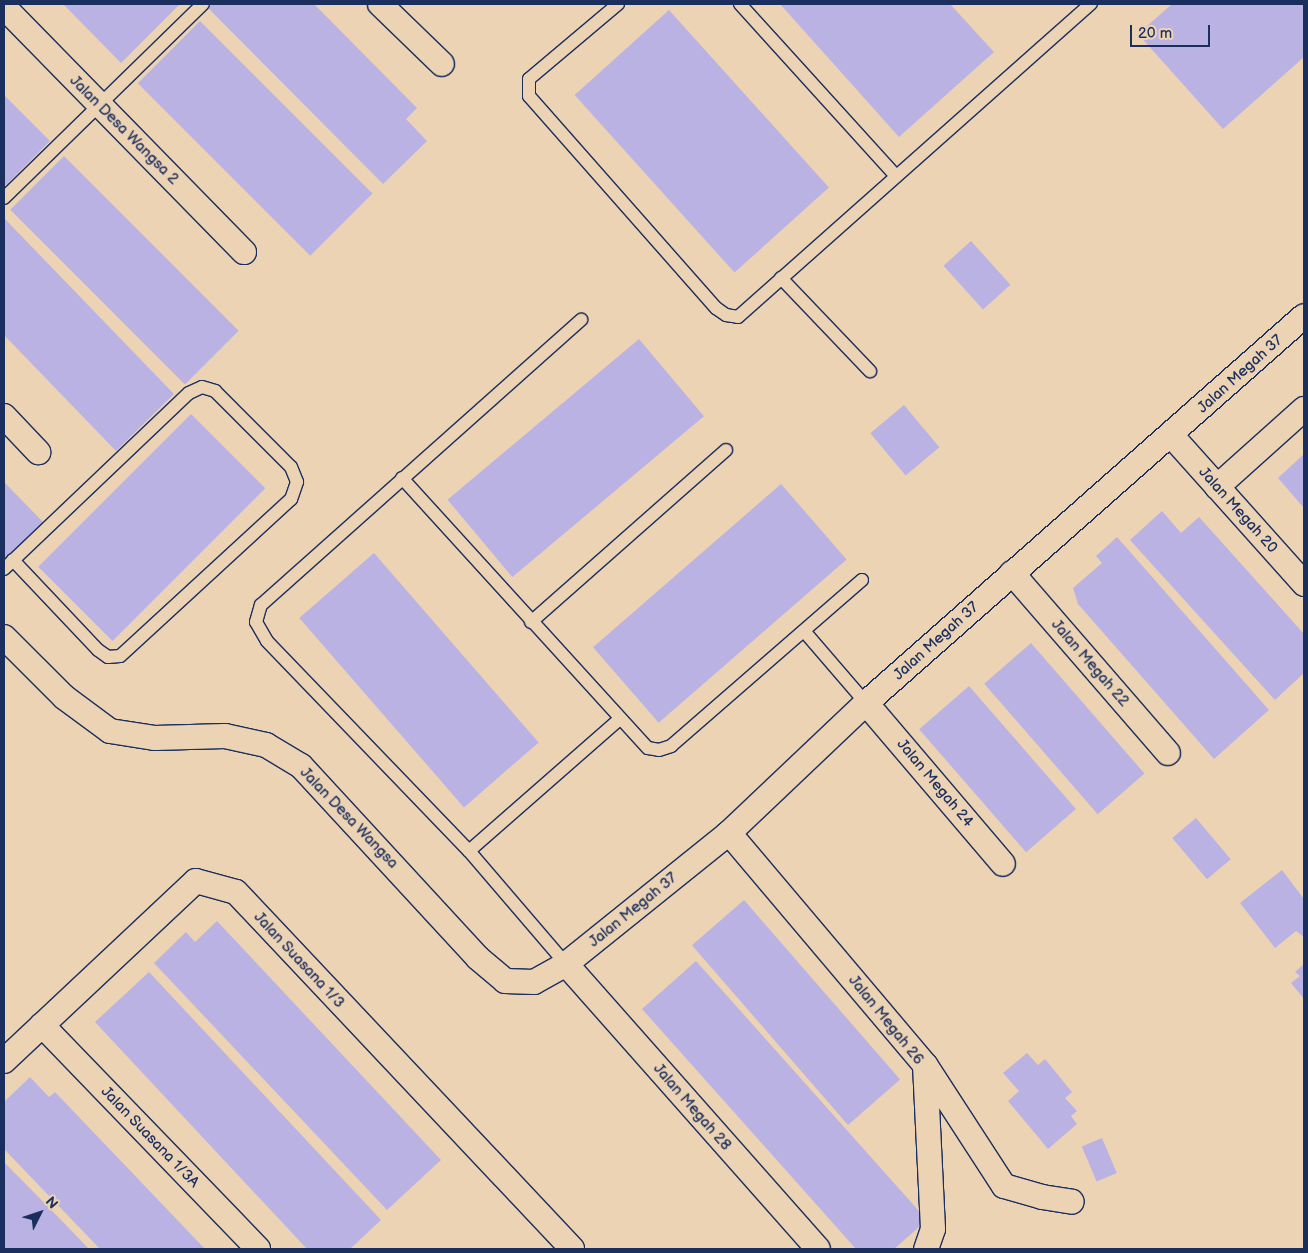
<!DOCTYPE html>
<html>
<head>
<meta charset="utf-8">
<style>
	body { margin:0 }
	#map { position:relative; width:1308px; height:1253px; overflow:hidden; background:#ecd3b4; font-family:"Balsamiq Sans",sans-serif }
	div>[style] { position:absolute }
	.building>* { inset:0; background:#bbb2e4; transform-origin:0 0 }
	.roads { filter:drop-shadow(1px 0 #1b2f5e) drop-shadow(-1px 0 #1b2f5e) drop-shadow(0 1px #1b2f5e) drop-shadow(0 -1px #1b2f5e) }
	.lane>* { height:12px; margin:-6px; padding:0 6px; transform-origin:6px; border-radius:6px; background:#ecd3b4 }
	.street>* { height:24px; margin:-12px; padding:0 12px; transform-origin:12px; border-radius:12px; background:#ecd3b4 }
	span { translate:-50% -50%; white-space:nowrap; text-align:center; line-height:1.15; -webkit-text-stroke:4.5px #ecd3b4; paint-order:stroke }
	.street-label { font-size:15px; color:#1b2f5e }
	.frame { position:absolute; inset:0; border:5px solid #1b2f5e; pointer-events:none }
	.north { position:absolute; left:15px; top:1188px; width:50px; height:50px; -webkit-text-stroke:4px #ecd3b4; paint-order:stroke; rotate:49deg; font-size:14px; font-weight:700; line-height:20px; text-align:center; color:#1b2f5e }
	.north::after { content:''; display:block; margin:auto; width:18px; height:22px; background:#1b2f5e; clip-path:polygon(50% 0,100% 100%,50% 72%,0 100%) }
	.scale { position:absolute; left:1130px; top:25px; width:80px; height:22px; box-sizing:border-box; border:2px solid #1b2f5e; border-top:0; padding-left:6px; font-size:15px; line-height:18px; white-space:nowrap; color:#1b2f5e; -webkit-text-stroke:4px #ecd3b4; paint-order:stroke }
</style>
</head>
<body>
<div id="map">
	<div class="building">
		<i style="clip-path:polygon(63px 4px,180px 4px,121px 63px)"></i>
		<i style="clip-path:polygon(212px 4px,314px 4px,417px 108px,406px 119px,427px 141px,383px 184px,208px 8px)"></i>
		<i style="clip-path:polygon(780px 4px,950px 4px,994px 52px,899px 137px)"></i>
		<i style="clip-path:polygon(1172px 4px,1304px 4px,1304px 57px,1223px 129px,1138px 34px)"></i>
		<i style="left:669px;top:10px;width:239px;height:127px;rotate:48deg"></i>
		<i style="left:200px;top:21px;width:244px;height:88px;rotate:45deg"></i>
		<i style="clip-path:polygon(4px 95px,50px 141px,4px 187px)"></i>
		<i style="left:64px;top:156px;width:247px;height:76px;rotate:45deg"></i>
		<i style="clip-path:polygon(4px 218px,174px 394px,116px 451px,4px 335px)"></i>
		<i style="left:971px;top:241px;width:59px;height:37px;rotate:48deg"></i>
		<i style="left:639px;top:339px;width:101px;height:250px;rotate:50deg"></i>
		<i style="left:904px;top:405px;width:55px;height:44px;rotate:50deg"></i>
		<i style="left:191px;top:414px;width:105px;height:216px;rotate:45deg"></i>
		<i style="clip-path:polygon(1304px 454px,1304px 508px,1278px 478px)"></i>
		<i style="clip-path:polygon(4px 482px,45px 524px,4px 565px)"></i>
		<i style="left:781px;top:484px;width:100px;height:249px;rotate:49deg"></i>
		<i style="clip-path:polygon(1162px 511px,1181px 533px,1199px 517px,1304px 634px,1304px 673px,1275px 700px,1130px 540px)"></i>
		<i style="clip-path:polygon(1117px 537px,1269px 710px,1214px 759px,1078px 604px,1073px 588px,1102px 563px,1096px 556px)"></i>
		<i style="left:374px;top:553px;width:251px;height:99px;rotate:49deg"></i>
		<i style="left:1031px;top:643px;width:173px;height:62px;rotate:49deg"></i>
		<i style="left:969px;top:686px;width:163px;height:66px;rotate:49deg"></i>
		<i style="left:1196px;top:818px;width:54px;height:31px;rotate:50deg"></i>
		<i style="clip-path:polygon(1282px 870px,1304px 899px,1304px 937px,1296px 931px,1275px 948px,1240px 903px)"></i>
		<i style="left:744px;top:900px;width:238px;height:69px;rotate:49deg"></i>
		<i style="clip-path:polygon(217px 921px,441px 1160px,387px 1210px,154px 963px,186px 932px,195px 942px)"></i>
		<i style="clip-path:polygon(696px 961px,927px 1220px,894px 1249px,856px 1249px,642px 1009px)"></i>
		<i style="clip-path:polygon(1304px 964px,1304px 999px,1291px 983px,1300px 976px,1295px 972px)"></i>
		<i style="clip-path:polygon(149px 972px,381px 1220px,350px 1249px,307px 1249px,95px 1022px)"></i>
		<i style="clip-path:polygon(1027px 1053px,1038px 1065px,1045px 1059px,1072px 1092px,1065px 1098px,1077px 1111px,1071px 1116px,1077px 1124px,1048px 1149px,1008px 1101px,1019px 1091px,1003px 1073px)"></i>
		<i style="clip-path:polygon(30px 1077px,49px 1097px,55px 1092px,205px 1249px,100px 1249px,4px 1149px,4px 1102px)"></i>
		<i style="left:1102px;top:1138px;width:38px;height:22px;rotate:67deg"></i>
		<i style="clip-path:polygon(4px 1162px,63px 1222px,89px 1249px,4px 1249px)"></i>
	</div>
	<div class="roads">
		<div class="lane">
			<i style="left:618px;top:4px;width:116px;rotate:139.9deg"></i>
			<i style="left:529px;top:79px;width:17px;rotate:90deg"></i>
			<i style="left:529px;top:96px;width:283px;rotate:48.6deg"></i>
			<i style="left:716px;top:308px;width:12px;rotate:35deg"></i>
			<i style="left:726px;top:315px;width:12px;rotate:9deg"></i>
			<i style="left:738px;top:317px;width:472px;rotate:-41.6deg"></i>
			<i style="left:740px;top:4px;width:232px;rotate:47.8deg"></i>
			<i style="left:4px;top:198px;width:278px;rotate:-44.3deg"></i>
			<i style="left:781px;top:278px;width:129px;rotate:46.3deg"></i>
			<i style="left:402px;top:478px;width:365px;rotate:47.7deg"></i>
			<i style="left:648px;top:748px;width:11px;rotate:10deg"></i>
			<i style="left:659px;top:750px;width:13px;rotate:-18deg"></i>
			<i style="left:671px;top:746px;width:253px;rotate:-41deg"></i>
			<i style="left:4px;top:569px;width:255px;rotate:-43.6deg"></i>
			<i style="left:189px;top:393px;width:14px;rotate:-25deg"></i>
			<i style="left:202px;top:387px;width:14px;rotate:17deg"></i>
			<i style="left:215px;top:391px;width:107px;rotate:45deg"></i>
			<i style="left:291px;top:467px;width:16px;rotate:68deg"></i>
			<i style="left:297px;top:482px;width:18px;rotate:109deg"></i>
			<i style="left:291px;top:499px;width:232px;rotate:137.4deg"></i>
			<i style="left:120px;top:656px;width:12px;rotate:175deg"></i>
			<i style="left:108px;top:657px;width:12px;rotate:-145deg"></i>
			<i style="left:98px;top:650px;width:124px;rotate:-133.4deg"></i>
			<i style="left:531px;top:622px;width:260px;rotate:-41.4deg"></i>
			<i style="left:804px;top:631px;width:95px;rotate:49.3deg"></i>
			<i style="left:469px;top:851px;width:201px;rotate:-41.2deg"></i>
			<i style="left:566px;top:964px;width:149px;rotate:-130.6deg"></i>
			<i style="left:469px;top:851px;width:291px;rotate:-133.9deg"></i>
			<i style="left:267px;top:641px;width:22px;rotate:-120deg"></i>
			<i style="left:256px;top:622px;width:18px;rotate:-74deg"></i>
			<i style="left:261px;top:605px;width:429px;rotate:-41.7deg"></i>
		</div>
		<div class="street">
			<i style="left:380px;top:4px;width:86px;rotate:44.1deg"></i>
			<i style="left:4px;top:7px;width:343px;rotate:45.6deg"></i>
			<i style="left:4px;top:416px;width:50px;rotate:46.6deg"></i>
			<i style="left:1171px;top:435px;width:200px;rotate:48.2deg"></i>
			<i style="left:1217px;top:487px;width:117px;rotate:-41.9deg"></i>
			<i style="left:1012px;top:573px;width:238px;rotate:49.1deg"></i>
			<i style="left:4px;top:637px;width:85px;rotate:45deg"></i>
			<i style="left:64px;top:697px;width:57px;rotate:36.5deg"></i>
			<i style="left:110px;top:731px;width:46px;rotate:8.8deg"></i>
			<i style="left:155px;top:738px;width:70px;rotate:-1.6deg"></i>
			<i style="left:225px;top:736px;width:42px;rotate:12.4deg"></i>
			<i style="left:266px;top:745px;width:41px;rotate:31deg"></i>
			<i style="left:301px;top:766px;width:261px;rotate:47.3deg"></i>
			<i style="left:478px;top:958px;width:35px;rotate:40deg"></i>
			<i style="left:505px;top:981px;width:29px;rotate:2deg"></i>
			<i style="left:534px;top:982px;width:37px;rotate:-29deg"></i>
			<i style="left:566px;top:964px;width:209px;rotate:-38.8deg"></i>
			<i style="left:729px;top:833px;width:189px;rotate:-43.5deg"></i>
			<i style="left:866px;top:703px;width:584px;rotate:-41.46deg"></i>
			<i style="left:866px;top:703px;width:211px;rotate:49.6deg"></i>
			<i style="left:729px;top:833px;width:304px;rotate:49.8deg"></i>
			<i style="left:925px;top:1065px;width:164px;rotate:87.2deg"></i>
			<i style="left:933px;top:1229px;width:21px;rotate:109deg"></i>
			<i style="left:566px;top:964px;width:380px;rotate:48.5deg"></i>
			<i style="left:42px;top:1025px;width:311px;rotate:46deg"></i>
			<i style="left:4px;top:1061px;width:263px;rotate:-43.2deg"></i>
			<i style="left:196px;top:881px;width:41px;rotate:15.4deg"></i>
			<i style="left:236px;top:892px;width:490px;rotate:46.7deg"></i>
			<i style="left:926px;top:1066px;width:143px;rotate:57deg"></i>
			<i style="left:1004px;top:1186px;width:40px;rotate:16deg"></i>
			<i style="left:1042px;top:1197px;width:30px;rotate:9deg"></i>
		</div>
	</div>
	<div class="street-label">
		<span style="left:124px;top:130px;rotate:45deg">Jalan Desa Wangsa 2</span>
		<span style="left:1240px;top:374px;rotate:-42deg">Jalan Megah 37</span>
		<span style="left:1238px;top:510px;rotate:48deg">Jalan Megah 20</span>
		<span style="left:936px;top:641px;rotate:-42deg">Jalan Megah 37</span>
		<span style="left:1090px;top:663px;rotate:49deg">Jalan Megah 22</span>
		<span style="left:935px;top:783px;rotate:50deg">Jalan Megah 24</span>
		<span style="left:349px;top:818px;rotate:46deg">Jalan Desa Wangsa</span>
		<span style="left:633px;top:910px;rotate:-39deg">Jalan Megah 37</span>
		<span style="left:299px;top:960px;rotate:47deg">Jalan Suasana 1/3</span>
		<span style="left:886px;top:1020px;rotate:51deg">Jalan Megah 26</span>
		<span style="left:692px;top:1107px;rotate:49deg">Jalan Megah 28</span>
		<span style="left:150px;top:1137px;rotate:46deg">Jalan Suasana 1/3A</span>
	</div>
	<div class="frame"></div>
	<div class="north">N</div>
	<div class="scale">20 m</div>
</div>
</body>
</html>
